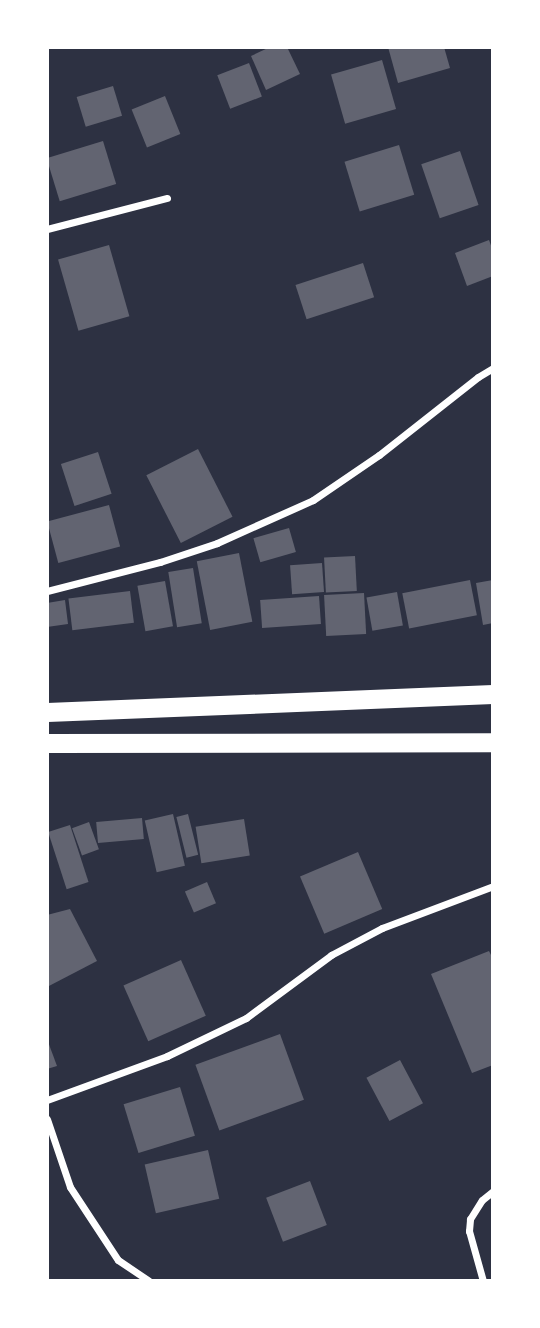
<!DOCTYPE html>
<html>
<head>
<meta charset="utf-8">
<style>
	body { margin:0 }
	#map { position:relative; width:540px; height:1328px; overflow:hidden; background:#2d3142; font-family:Poppins,sans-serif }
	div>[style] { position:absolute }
	.building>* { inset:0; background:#626471; transform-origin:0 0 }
	.minor>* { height:7px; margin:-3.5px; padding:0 3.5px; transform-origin:3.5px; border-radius:3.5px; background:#fff }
	.trunk>* { height:19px; margin:-9.5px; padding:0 9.5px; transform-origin:9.5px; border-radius:9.5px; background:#fff }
	span { translate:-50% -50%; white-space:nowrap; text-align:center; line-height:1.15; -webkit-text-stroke:7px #fff; paint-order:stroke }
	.frame { position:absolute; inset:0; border:49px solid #fff; pointer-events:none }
</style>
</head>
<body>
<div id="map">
	<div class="building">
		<i style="clip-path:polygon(270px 47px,287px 47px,300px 74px,266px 90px,251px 56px)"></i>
		<i style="clip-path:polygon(388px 47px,444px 47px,450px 68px,398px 83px)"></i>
		<i style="left:382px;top:60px;width:51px;height:53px;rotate:74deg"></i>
		<i style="left:249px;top:63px;width:36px;height:34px;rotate:69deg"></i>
		<i style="left:113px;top:86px;width:31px;height:38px;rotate:73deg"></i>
		<i style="left:165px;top:96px;width:41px;height:36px;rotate:68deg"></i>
		<i style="left:103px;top:141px;width:45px;height:59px;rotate:73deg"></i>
		<i style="left:399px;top:145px;width:52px;height:57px;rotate:73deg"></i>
		<i style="left:460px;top:151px;width:57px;height:41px;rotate:71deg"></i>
		<i style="clip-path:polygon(489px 240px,493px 251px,493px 276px,467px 286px,455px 253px)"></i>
		<i style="left:109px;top:245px;width:74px;height:53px;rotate:74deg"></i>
		<i style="left:363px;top:263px;width:36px;height:71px;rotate:72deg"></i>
		<i style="left:198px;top:449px;width:76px;height:58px;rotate:63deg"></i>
		<i style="left:98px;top:452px;width:44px;height:39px;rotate:72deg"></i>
		<i style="left:109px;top:505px;width:43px;height:64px;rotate:75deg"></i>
		<i style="left:289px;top:528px;width:25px;height:37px;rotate:74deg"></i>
		<i style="left:239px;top:553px;width:70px;height:43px;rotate:79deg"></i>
		<i style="left:355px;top:556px;width:35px;height:31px;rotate:87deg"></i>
		<i style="left:322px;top:563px;width:29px;height:32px;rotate:86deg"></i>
		<i style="left:193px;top:568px;width:56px;height:25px;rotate:81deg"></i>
		<i style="left:470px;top:580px;width:36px;height:69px;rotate:79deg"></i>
		<i style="clip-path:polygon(493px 580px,493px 623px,483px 625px,476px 583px)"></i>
		<i style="left:165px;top:581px;width:46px;height:28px;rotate:80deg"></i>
		<i style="left:130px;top:591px;width:32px;height:62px;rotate:83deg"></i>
		<i style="left:397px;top:592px;width:34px;height:31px;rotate:80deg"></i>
		<i style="left:364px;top:593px;width:41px;height:40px;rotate:87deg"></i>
		<i style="left:319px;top:596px;width:28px;height:59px;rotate:86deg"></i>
		<i style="clip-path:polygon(65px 600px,68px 624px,47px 627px,47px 603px)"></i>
		<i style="left:173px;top:814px;width:53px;height:29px;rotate:77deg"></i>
		<i style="left:188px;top:814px;width:42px;height:12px;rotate:76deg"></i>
		<i style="left:142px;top:818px;width:21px;height:46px;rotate:85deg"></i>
		<i style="left:244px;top:819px;width:37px;height:49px;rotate:81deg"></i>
		<i style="left:89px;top:822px;width:29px;height:18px;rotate:70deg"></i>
		<i style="left:70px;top:825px;width:60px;height:23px;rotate:72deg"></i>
		<i style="left:358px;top:852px;width:62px;height:63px;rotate:67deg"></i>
		<i style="left:207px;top:882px;width:23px;height:24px;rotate:67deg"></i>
		<i style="clip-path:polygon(70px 909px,97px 961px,47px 987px,47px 915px)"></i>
		<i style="clip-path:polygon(489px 951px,493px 959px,493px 1065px,472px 1073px,431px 974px)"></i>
		<i style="left:181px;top:960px;width:61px;height:63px;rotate:66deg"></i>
		<i style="left:280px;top:1034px;width:70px;height:90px;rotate:70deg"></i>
		<i style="clip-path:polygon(47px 1039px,57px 1066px,47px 1069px)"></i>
		<i style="left:400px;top:1060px;width:49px;height:38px;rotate:62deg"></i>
		<i style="left:180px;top:1087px;width:51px;height:59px;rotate:73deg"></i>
		<i style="left:208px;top:1150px;width:50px;height:65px;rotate:77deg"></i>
		<i style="left:310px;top:1181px;width:47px;height:47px;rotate:69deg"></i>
	</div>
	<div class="minor">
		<i style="left:47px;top:229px;width:124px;rotate:-14.5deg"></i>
		<i style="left:47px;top:591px;width:117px;rotate:-14.4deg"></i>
		<i style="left:160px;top:562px;width:60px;rotate:-18.4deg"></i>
		<i style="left:217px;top:543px;width:105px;rotate:-24.1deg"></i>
		<i style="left:313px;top:500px;width:80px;rotate:-34.3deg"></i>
		<i style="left:379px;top:455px;width:126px;rotate:-38.2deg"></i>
		<i style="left:478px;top:377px;width:17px;rotate:-31deg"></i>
		<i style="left:47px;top:1100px;width:128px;rotate:-20.1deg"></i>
		<i style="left:167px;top:1056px;width:88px;rotate:-25.7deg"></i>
		<i style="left:246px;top:1018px;width:106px;rotate:-36.5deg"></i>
		<i style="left:331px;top:955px;width:58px;rotate:-27.9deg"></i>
		<i style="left:382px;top:928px;width:119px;rotate:-20.7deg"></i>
		<i style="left:47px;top:1119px;width:72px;rotate:71.3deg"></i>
		<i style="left:70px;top:1187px;width:87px;rotate:56.7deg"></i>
		<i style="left:118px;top:1260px;width:37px;rotate:34deg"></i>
		<i style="left:483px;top:1281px;width:52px;rotate:-105.6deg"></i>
		<i style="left:469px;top:1231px;width:12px;rotate:-85deg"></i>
		<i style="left:470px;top:1219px;width:22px;rotate:-58deg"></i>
		<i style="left:482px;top:1200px;width:14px;rotate:-39deg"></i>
	</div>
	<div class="trunk">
		<i style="left:47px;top:712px;width:446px;rotate:-2.3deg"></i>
		<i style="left:47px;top:743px;width:446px;rotate:-0.1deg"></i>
	</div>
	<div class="frame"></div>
</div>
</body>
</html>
